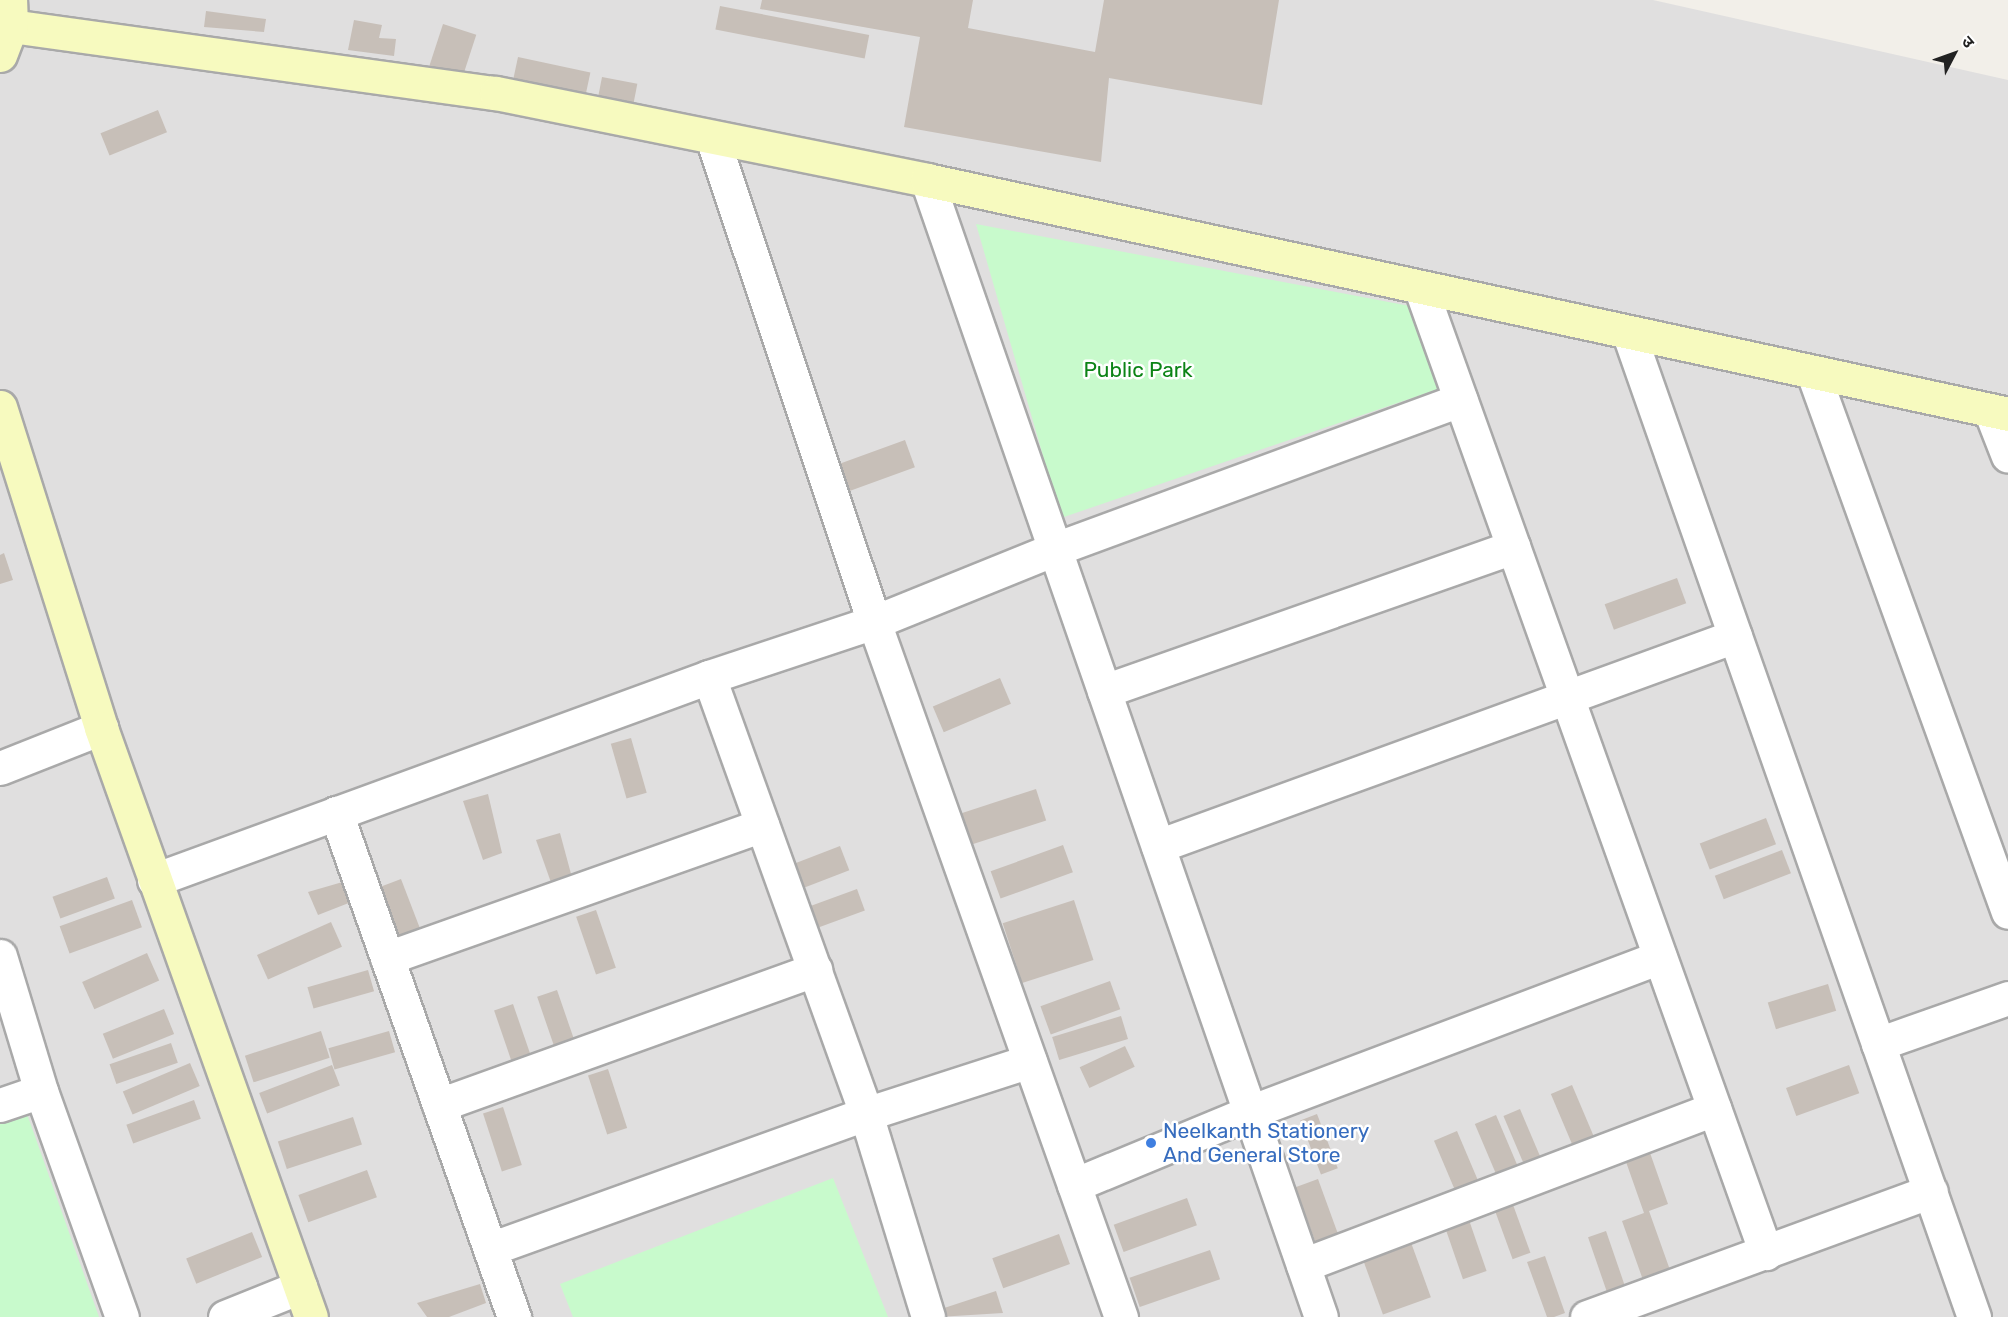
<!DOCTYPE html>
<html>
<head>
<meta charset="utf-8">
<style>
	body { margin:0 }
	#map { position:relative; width:2008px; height:1317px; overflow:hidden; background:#f2efe9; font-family:Rubik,"Noto Sans Devanagari",sans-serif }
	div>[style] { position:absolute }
	.residential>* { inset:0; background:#e0dfdf }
	.park>* { inset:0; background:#c8facc }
	.building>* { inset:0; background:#c7bfb8; transform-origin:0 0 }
	.roads { filter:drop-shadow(2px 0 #a9a9a9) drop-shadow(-2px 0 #a9a9a9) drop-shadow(0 2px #a9a9a9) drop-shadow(0 -2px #a9a9a9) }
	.street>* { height:33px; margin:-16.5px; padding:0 16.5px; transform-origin:16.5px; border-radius:16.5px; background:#fff }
	.secondary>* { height:33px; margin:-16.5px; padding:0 16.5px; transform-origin:16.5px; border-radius:16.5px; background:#f7fabf }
	.dots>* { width:16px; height:16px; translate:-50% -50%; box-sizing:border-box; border:3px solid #fff; border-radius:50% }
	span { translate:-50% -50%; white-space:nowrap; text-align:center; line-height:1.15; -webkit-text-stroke:5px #fff; paint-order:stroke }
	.park-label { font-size:21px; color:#0c8416 }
	.shop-label { font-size:21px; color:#366cbe }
	.left { translate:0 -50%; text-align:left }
	.north { position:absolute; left:1924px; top:24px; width:60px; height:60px; -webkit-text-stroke:4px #fff; paint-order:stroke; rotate:49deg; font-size:16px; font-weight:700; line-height:24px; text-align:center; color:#222 }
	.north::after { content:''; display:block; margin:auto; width:21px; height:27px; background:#222; clip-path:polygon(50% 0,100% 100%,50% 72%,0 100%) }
</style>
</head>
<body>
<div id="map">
	<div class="residential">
		<i style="clip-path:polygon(0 0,1653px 0,2008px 80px,2008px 1317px,0 1317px)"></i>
	</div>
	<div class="park">
		<i style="clip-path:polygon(976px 224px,1415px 307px,1450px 385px,1061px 518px)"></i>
		<i style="clip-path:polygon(26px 1111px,99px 1317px,0 1317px,0 1120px)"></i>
		<i style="clip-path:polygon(833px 1178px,888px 1317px,573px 1317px,560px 1284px)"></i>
	</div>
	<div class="building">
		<i style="clip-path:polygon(762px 0,973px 0,968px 28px,1095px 52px,1104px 0,1279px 0,1262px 105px,1109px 78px,1101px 162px,904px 127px,920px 37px,760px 9px)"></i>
		<i style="left:720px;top:6px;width:152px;height:24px;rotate:11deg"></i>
		<i style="clip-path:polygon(206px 11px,266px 19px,264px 32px,204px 27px)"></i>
		<i style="clip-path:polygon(354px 20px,382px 25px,379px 38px,396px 39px,394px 56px,348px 50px)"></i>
		<i style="left:443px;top:24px;width:35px;height:45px;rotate:18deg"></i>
		<i style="left:518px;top:57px;width:74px;height:31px;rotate:12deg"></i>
		<i style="left:602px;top:77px;width:36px;height:20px;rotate:11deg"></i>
		<i style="left:158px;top:110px;width:24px;height:62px;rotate:68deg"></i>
		<i style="left:905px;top:440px;width:29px;height:79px;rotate:70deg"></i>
		<i style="clip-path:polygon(4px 553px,13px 580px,0 584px,0 555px)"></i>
		<i style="left:1677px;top:578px;width:27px;height:77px;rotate:70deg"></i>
		<i style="left:1000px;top:678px;width:28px;height:73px;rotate:67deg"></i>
		<i style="left:631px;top:738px;width:57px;height:21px;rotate:74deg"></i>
		<i style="left:1036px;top:789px;width:33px;height:80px;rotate:72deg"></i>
		<i style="clip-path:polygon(488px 794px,502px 853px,483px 860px,463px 801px)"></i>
		<i style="left:1766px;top:818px;width:28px;height:71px;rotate:69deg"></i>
		<i style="clip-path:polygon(560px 833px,574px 885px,554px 891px,536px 840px)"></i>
		<i style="left:1063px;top:845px;width:29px;height:77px;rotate:70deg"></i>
		<i style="left:840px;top:846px;width:26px;height:59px;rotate:69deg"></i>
		<i style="left:1782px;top:850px;width:25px;height:72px;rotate:69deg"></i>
		<i style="left:107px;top:877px;width:23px;height:58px;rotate:70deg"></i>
		<i style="clip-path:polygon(353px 879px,359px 899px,318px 915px,308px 892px)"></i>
		<i style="left:401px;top:879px;width:60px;height:31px;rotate:69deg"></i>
		<i style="left:857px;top:889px;width:23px;height:64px;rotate:70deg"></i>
		<i style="left:132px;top:900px;width:29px;height:77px;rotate:70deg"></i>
		<i style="left:1074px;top:900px;width:63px;height:75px;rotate:72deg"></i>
		<i style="left:596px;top:910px;width:61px;height:21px;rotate:71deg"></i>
		<i style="left:331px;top:922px;width:27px;height:81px;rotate:66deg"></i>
		<i style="left:147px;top:953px;width:30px;height:71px;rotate:66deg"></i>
		<i style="left:368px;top:970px;width:22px;height:63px;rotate:74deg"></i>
		<i style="left:1110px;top:981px;width:30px;height:74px;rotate:70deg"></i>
		<i style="left:1828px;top:984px;width:28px;height:63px;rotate:73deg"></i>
		<i style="left:557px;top:990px;width:62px;height:21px;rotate:71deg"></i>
		<i style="left:513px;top:1004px;width:62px;height:20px;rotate:71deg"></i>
		<i style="left:164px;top:1009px;width:27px;height:66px;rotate:68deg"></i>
		<i style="left:1121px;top:1016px;width:24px;height:72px;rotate:73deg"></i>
		<i style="left:321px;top:1031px;width:28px;height:80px;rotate:72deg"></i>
		<i style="left:389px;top:1031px;width:22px;height:63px;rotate:74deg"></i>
		<i style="left:171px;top:1043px;width:21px;height:65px;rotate:71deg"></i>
		<i style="left:1125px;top:1046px;width:23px;height:50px;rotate:65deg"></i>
		<i style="left:190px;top:1063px;width:25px;height:73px;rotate:67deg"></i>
		<i style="left:332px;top:1065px;width:22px;height:78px;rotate:69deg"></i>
		<i style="left:1849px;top:1065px;width:30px;height:67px;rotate:70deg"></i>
		<i style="left:608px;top:1069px;width:62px;height:21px;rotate:72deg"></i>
		<i style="left:1572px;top:1085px;width:61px;height:23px;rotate:67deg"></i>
		<i style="left:194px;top:1100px;width:20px;height:72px;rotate:70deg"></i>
		<i style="left:503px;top:1107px;width:61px;height:21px;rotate:72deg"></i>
		<i style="left:1520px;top:1109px;width:56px;height:18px;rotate:67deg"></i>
		<i style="left:1317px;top:1114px;width:58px;height:18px;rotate:69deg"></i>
		<i style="left:1496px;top:1115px;width:63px;height:23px;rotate:67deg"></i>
		<i style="left:353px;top:1117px;width:29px;height:79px;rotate:72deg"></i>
		<i style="left:1457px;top:1131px;width:63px;height:25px;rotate:67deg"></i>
		<i style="clip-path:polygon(1649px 1150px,1668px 1204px,1649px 1211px,1670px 1270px,1643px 1280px,1622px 1221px,1644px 1213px,1625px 1159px)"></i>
		<i style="left:367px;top:1170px;width:29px;height:73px;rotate:70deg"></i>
		<i style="left:1318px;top:1179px;width:58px;height:24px;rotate:70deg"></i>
		<i style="left:1187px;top:1198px;width:29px;height:78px;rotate:70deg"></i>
		<i style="left:1512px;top:1202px;width:54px;height:19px;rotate:70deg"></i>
		<i style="left:1469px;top:1220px;width:54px;height:25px;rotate:71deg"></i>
		<i style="left:1606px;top:1231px;width:57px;height:19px;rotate:71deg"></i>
		<i style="left:252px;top:1232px;width:27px;height:71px;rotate:68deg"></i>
		<i style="left:1059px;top:1234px;width:32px;height:71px;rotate:70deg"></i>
		<i style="left:1409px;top:1237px;width:64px;height:51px;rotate:70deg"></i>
		<i style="left:1210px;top:1250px;width:31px;height:85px;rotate:71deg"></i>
		<i style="clip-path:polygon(1545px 1256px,1565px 1313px,1554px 1317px,1547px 1317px,1527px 1262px)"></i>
		<i style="clip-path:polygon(480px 1284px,486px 1303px,449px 1317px,427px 1317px,417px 1303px)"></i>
		<i style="clip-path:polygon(996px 1291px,1003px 1313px,938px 1317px,935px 1311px)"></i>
	</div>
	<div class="roads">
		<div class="street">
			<i style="left:713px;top:140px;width:508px;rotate:71.53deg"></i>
			<i style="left:874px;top:622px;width:738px;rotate:70.44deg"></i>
			<i style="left:927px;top:180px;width:1203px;rotate:70.89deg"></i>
			<i style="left:1421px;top:289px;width:1024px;rotate:70.31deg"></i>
			<i style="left:1629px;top:334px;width:1042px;rotate:70.66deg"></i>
			<i style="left:1813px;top:373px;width:573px;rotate:70.11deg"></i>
			<i style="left:1990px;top:410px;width:49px;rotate:68.6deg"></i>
			<i style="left:709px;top:677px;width:464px;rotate:70.2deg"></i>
			<i style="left:866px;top:1114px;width:212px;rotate:73deg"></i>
			<i style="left:1104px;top:691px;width:434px;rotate:-19.4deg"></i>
			<i style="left:0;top:768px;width:109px;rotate:-21.6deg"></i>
			<i style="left:336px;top:813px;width:535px;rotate:70.55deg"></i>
			<i style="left:1158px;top:846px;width:614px;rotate:-20deg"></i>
			<i style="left:154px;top:880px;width:591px;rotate:-20.09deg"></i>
			<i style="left:709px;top:677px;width:174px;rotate:-18.4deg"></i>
			<i style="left:874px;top:622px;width:195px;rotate:-22deg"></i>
			<i style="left:1055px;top:549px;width:432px;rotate:-20.2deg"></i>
			<i style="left:0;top:956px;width:141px;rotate:73.1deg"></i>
			<i style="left:41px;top:1091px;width:240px;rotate:70.3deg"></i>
			<i style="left:387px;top:958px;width:398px;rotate:-19.5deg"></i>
			<i style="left:1878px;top:1044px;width:138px;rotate:-19.5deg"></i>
			<i style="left:0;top:1105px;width:43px;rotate:-18.9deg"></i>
			<i style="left:439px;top:1105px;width:400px;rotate:-19.8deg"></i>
			<i style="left:1074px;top:1185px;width:191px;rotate:-22.5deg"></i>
			<i style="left:1250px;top:1112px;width:438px;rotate:-20.7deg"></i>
			<i style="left:490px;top:1249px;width:400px;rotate:-19.8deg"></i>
			<i style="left:866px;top:1114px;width:172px;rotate:-17.9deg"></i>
			<i style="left:1303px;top:1265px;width:440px;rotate:-20.8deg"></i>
			<i style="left:225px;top:1317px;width:81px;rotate:-21.8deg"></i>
			<i style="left:1587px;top:1317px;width:366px;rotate:-20.1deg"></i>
		</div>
		<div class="secondary">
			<i style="left:11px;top:26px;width:490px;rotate:7.9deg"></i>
			<i style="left:496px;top:93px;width:440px;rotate:11.4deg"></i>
			<i style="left:927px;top:180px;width:1106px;rotate:12.21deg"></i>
			<i style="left:0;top:55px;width:31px;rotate:-69deg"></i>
			<i style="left:11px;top:26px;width:26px;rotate:-92deg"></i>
			<i style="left:0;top:407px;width:337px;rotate:72.5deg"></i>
			<i style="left:101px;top:728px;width:625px;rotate:70.38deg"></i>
		</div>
	</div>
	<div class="dots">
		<i style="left:1151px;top:1143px;background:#3f7fe0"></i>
	</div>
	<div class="park-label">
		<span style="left:1138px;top:370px">Public Park</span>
	</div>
	<div class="shop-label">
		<span class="left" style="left:1163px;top:1143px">Neelkanth Stationery<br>And General Store</span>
	</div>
	<div class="north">उ</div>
</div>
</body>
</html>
